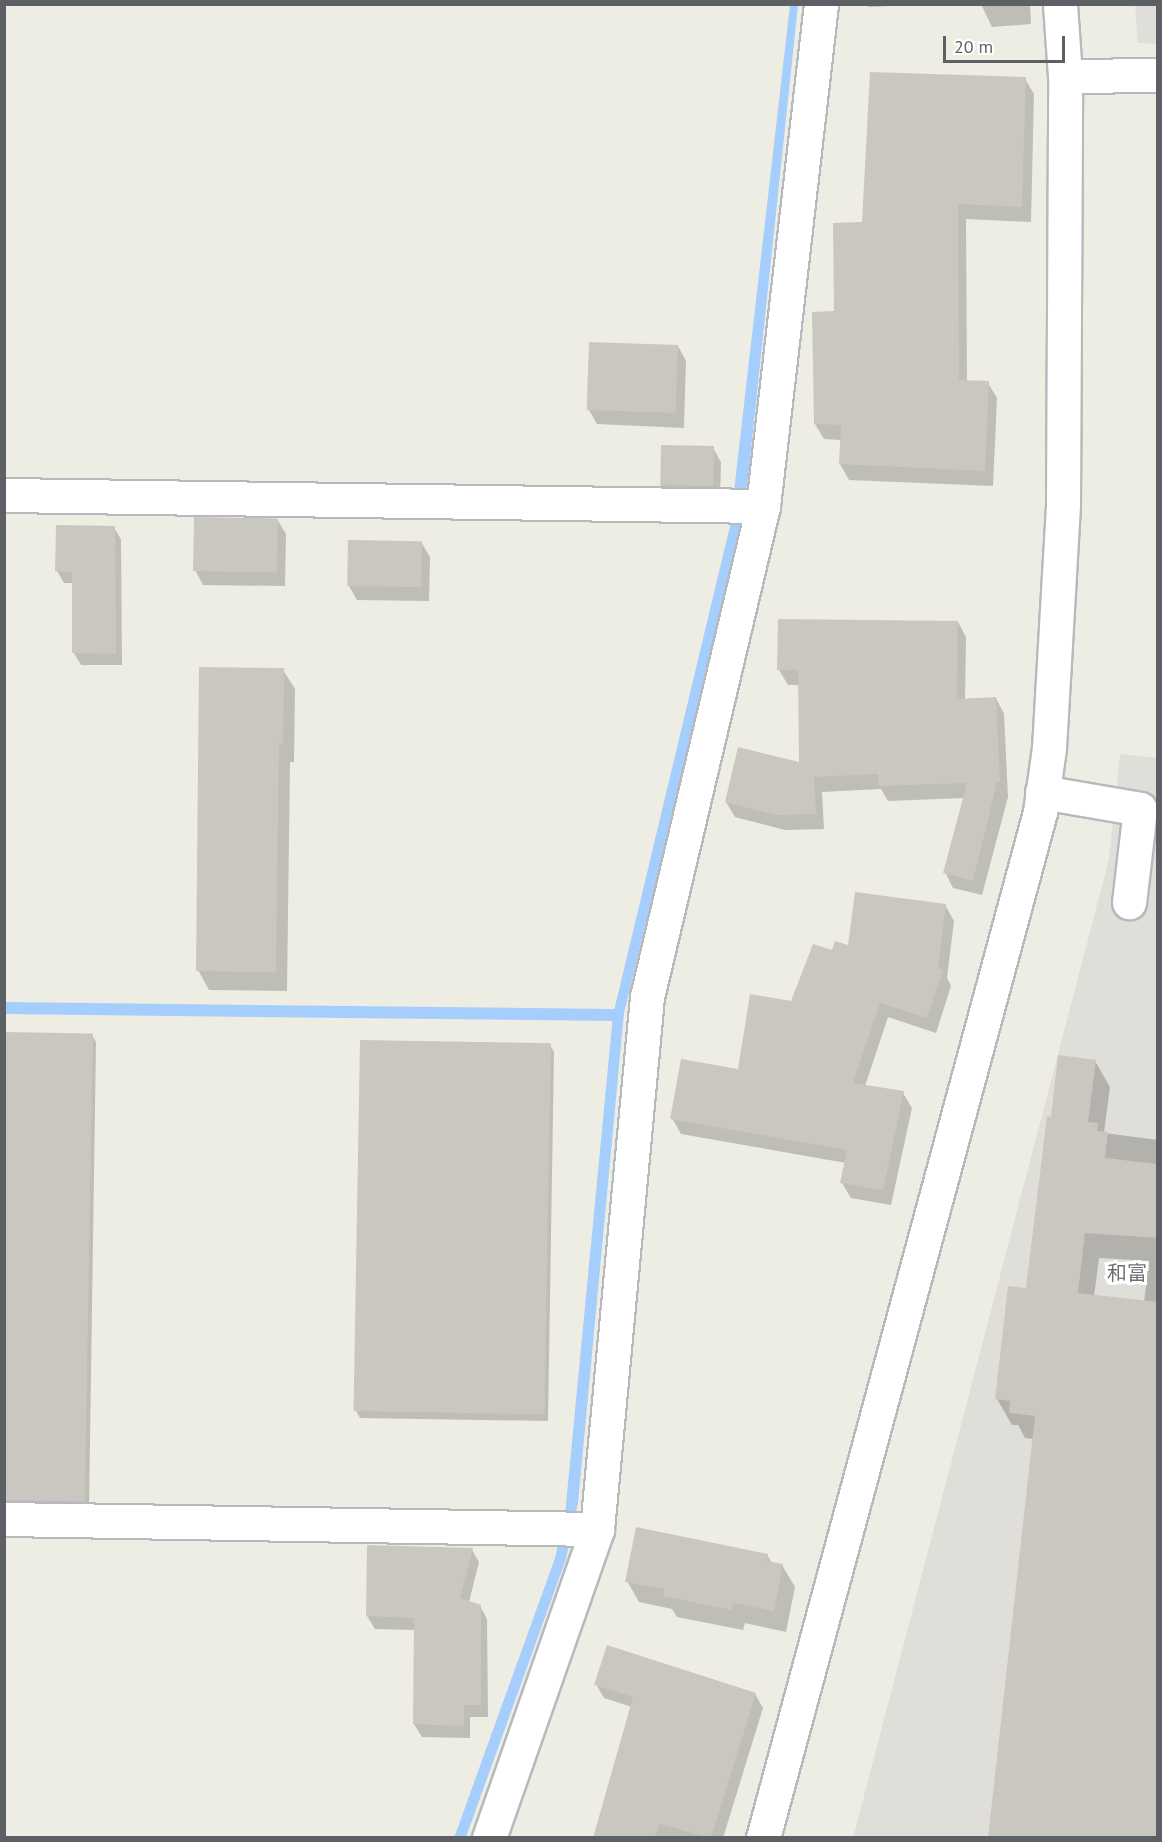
<!DOCTYPE html>
<html>
<head>
<meta charset="utf-8">
<style>
	body { margin:0 }
	#map { position:relative; width:1162px; height:1842px; overflow:hidden; background:#eeede4; font-family:"PT Sans","Noto Sans JP",sans-serif }
	div>[style] { position:absolute }
	.industrial>* { inset:0; background:#e0ded8 }
	.water>* { inset:0; background:#a6cefc }
	.shadow>* { inset:0; background:#0003 }
	.stream>* { height:12px; margin:-6px; padding:0 6px; transform-origin:6px; border-radius:6px; background:#a6cefc }
	.building>* { inset:0; background:#cac7c1; transform-origin:0 0 }
	.roads { filter:drop-shadow(2px 0 #b6b9be) drop-shadow(-2px 0 #b6b9be) drop-shadow(0 2px #b6b9be) drop-shadow(0 -2px #b6b9be) }
	.minor>* { height:33px; margin:-16.5px; padding:0 16.5px; transform-origin:16.5px; border-radius:16.5px; background:#fff }
	span { translate:-50% -50%; white-space:nowrap; text-align:center; line-height:1.15; -webkit-text-stroke:6px #fff; paint-order:stroke }
	.neighbourhood-label { font-size:20px; color:#6d7176 }
	.frame { position:absolute; inset:0; border:6px solid #5c5f64; pointer-events:none }
	.scale { position:absolute; left:943px; top:36px; width:122px; height:27px; box-sizing:border-box; border:3px solid #5c5f64; border-top:0; padding-left:8px; font-size:18px; line-height:21px; white-space:nowrap; color:#5c5f64; -webkit-text-stroke:4px #fff; paint-order:stroke }
</style>
</head>
<body>
<div id="map">
	<div class="industrial">
		<i style="clip-path:polygon(1135px 5px,1157px 5px,1157px 44px,1138px 43px)"></i>
		<i style="clip-path:polygon(1120px 754px,1157px 758px,1157px 1837px,853px 1838px,1109px 859px)"></i>
	</div>
	<div class="water">
		<i style="clip-path:polygon(790px 5px,798px 5px,748px 478px,741px 528px,624px 1013px,578px 1503px,566px 1559px,466px 1837px,454px 1838px,555px 1558px,565px 1515px,613px 1015px,730px 526px)"></i>
	</div>
	<div class="shadow">
		<i style="clip-path:polygon(867px 4px,932px 4px,869px 7px)"></i>
		<i style="clip-path:polygon(981px 4px,1030px 4px,1031px 24px,992px 27px)"></i>
		<i style="clip-path:polygon(1025px 79px,1034px 94px,1031px 222px,966px 219px,967px 382px,988px 383px,997px 398px,993px 486px,849px 480px,840px 464px,841px 440px,824px 439px,815px 424px,836px 313px,864px 224px)"></i>
		<i style="clip-path:polygon(678px 346px,686px 361px,684px 428px,597px 424px,589px 410px)"></i>
		<i style="clip-path:polygon(662px 446px,713px 448px,721px 462px,720px 501px,669px 499px,661px 485px)"></i>
		<i style="clip-path:polygon(277px 519px,286px 534px,285px 586px,203px 585px,195px 570px)"></i>
		<i style="clip-path:polygon(114px 528px,121px 539px,122px 665px,81px 665px,74px 653px,74px 583px,64px 583px,57px 571px)"></i>
		<i style="clip-path:polygon(421px 542px,430px 557px,429px 601px,357px 600px,349px 586px)"></i>
		<i style="clip-path:polygon(958px 622px,966px 637px,965px 700px,996px 698px,1004px 714px,1008px 797px,982px 895px,953px 888px,945px 872px,964px 798px,888px 801px,881px 789px,822px 792px,824px 829px,785px 830px,735px 817px,726px 802px,800px 764px,800px 685px,788px 685px,779px 670px)"></i>
		<i style="clip-path:polygon(283px 670px,295px 689px,294px 762px,290px 762px,287px 991px,209px 990px,198px 970px)"></i>
		<i style="clip-path:polygon(945px 905px,954px 921px,947px 978px,951px 986px,936px 1033px,888px 1017px,865px 1086px,903px 1093px,912px 1108px,891px 1205px,851px 1198px,842px 1183px,846px 1163px,681px 1134px,672px 1118px,739px 1071px,833px 952px)"></i>
		<i style="clip-path:polygon(4px 1034px,92px 1035px,96px 1042px,89px 1508px,4px 1507px)"></i>
		<i style="clip-path:polygon(550px 1045px,554px 1052px,548px 1421px,360px 1418px,356px 1411px)"></i>
		<i style="clip-path:polygon(evenodd,1095px 1061px,1110px 1087px,1104px 1133px,1158px 1140px,1158px 1838px,1034px 1439px,1025px 1438px,1018px 1425px,1012px 1425px,997px 1399px,1027px 1289px,1052px 1119px,1095px 1061px,1099px 1258px,1149px 1261px,1144px 1302px,1094px 1297px,1099px 1258px)"></i>
		<i style="clip-path:polygon(472px 1550px,479px 1562px,469px 1602px,480px 1606px,487px 1619px,488px 1717px,470px 1717px,470px 1738px,422px 1737px,414px 1724px,415px 1630px,375px 1629px,367px 1616px)"></i>
		<i style="clip-path:polygon(767px 1555px,772px 1563px,782px 1565px,795px 1587px,786px 1632px,745px 1623px,743px 1630px,677px 1617px,672px 1609px,639px 1602px,627px 1581px)"></i>
		<i style="clip-path:polygon(596px 1684px,755px 1694px,763px 1708px,723px 1838px,594px 1838px,632px 1707px,604px 1698px)"></i>
	</div>
	<div class="stream">
		<i style="left:4px;top:1008px;width:609px;rotate:0.66deg"></i>
	</div>
	<div class="building">
		<i style="clip-path:polygon(870px 72px,1026px 77px,1022px 207px,958px 204px,959px 380px,989px 381px,985px 471px,839px 464px,841px 425px,814px 424px,812px 312px,834px 311px,833px 223px,862px 222px)"></i>
		<i style="left:589px;top:342px;width:89px;height:68px;rotate:2deg"></i>
		<i style="left:661px;top:445px;width:53px;height:40px;rotate:1deg"></i>
		<i style="left:194px;top:517px;width:84px;height:54px;rotate:1deg"></i>
		<i style="clip-path:polygon(56px 525px,115px 526px,116px 654px,72px 653px,72px 572px,55px 571px)"></i>
		<i style="left:348px;top:540px;width:74px;height:46px;rotate:1deg"></i>
		<i style="clip-path:polygon(778px 619px,958px 621px,957px 699px,996px 697px,1000px 782px,997px 782px,973px 881px,943px 873px,967px 783px,878px 786px,878px 774px,814px 777px,816px 814px,776px 815px,725px 802px,738px 747px,799px 762px,798px 670px,777px 670px)"></i>
		<i style="clip-path:polygon(199px 667px,284px 668px,283px 743px,279px 743px,276px 972px,196px 971px)"></i>
		<i style="clip-path:polygon(855px 892px,946px 904px,938px 968px,943px 970px,927px 1018px,880px 1003px,853px 1083px,904px 1091px,883px 1190px,840px 1183px,847px 1150px,670px 1119px,681px 1059px,738px 1069px,750px 994px,791px 1001px,813px 944px,832px 950px,835px 941px,848px 945px)"></i>
		<i style="left:4px;top:1032px;width:89px;height:468px;rotate:1deg"></i>
		<i style="left:360px;top:1040px;width:191px;height:371px;rotate:1deg"></i>
		<i style="clip-path:polygon(1058px 1055px,1096px 1060px,1088px 1122px,1098px 1123px,1097px 1131px,1108px 1132px,1105px 1158px,1158px 1164px,1158px 1238px,1085px 1233px,1078px 1293px,1158px 1302px,1158px 1838px,988px 1838px,1035px 1416px,1009px 1413px,1010px 1401px,995px 1399px,1008px 1286px,1026px 1288px,1047px 1116px,1051px 1117px)"></i>
		<i style="clip-path:polygon(636px 1527px,768px 1554px,767px 1561px,783px 1564px,774px 1611px,733px 1603px,732px 1610px,663px 1596px,664px 1589px,625px 1582px)"></i>
		<i style="clip-path:polygon(367px 1545px,473px 1548px,460px 1598px,481px 1605px,481px 1705px,464px 1705px,464px 1726px,413px 1724px,414px 1618px,366px 1616px)"></i>
		<i style="clip-path:polygon(607px 1645px,756px 1693px,711px 1838px,659px 1824px,655px 1838px,593px 1838px,633px 1697px,594px 1685px)"></i>
	</div>
	<div class="roads">
		<div class="minor">
			<i style="left:1065px;top:76px;width:93px;rotate:-0.6deg"></i>
			<i style="left:4px;top:495px;width:759px;rotate:0.83deg"></i>
			<i style="left:1042px;top:792px;width:99px;rotate:9.8deg"></i>
			<i style="left:1140px;top:809px;width:94px;rotate:96.7deg"></i>
			<i style="left:4px;top:1519px;width:593px;rotate:0.97deg"></i>
			<i style="left:489px;top:1838px;width:327px;rotate:-70.7deg"></i>
			<i style="left:597px;top:1529px;width:534px;rotate:-84.63deg"></i>
			<i style="left:647px;top:997px;width:505px;rotate:-76.71deg"></i>
			<i style="left:763px;top:506px;width:505px;rotate:-83.41deg"></i>
			<i style="left:763px;top:1838px;width:1063px;rotate:-74.89deg"></i>
			<i style="left:1040px;top:812px;width:65px;rotate:-82deg"></i>
			<i style="left:1049px;top:748px;width:244px;rotate:-86.7deg"></i>
			<i style="left:1063px;top:504px;width:428px;rotate:-89.7deg"></i>
			<i style="left:1065px;top:76px;width:72px;rotate:-94deg"></i>
		</div>
	</div>
	<div class="neighbourhood-label">
		<span style="left:1127px;top:1273px">和富</span>
	</div>
	<div class="frame"></div>
	<div class="scale">20 m</div>
</div>
</body>
</html>
